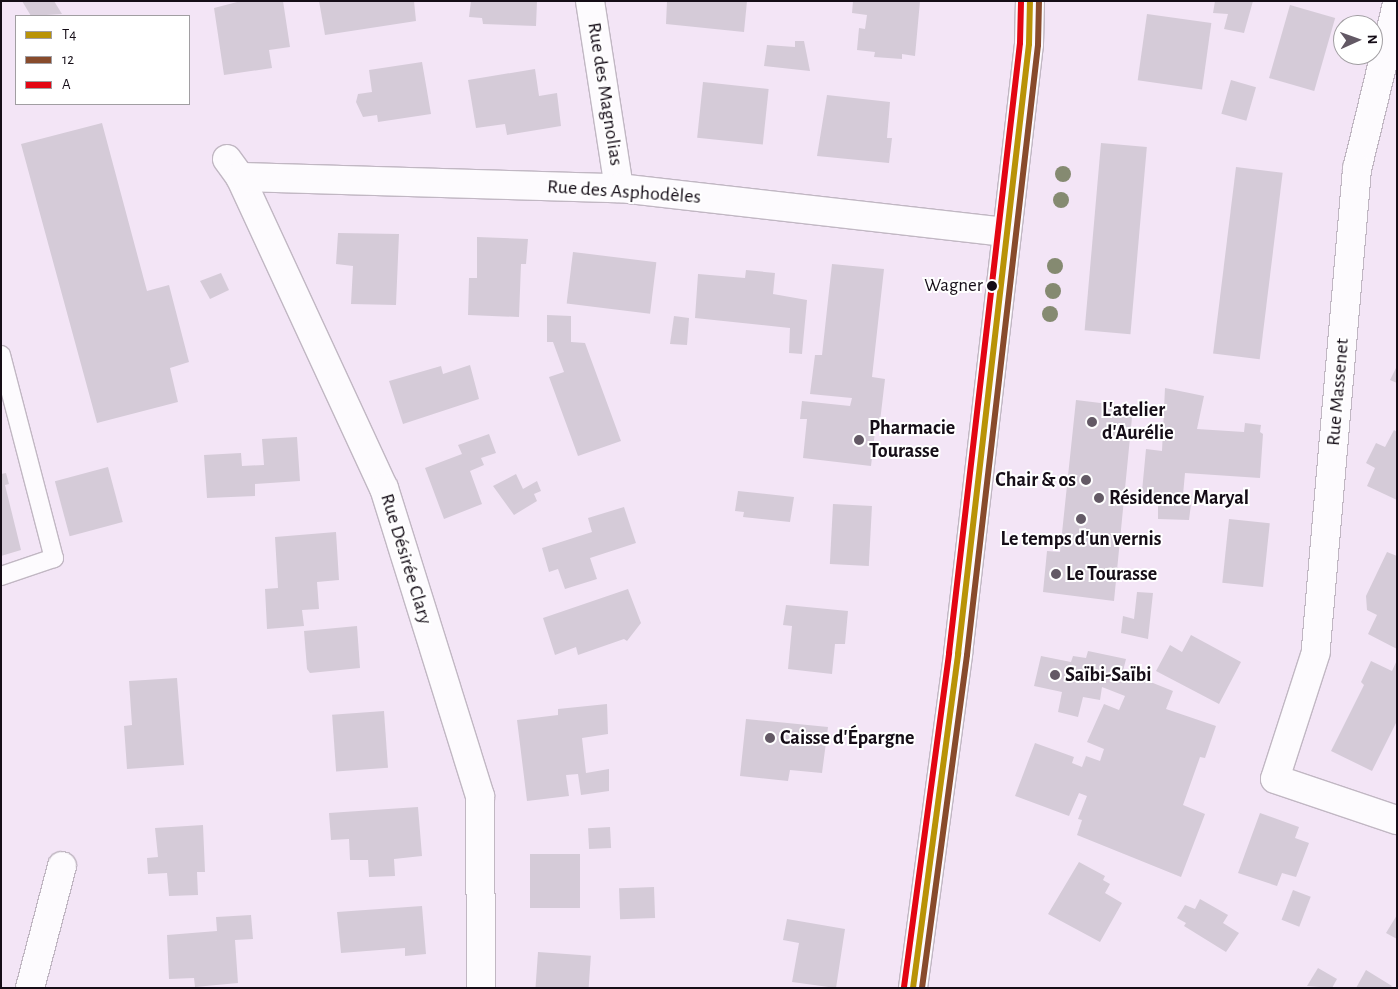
<!DOCTYPE html>
<html>
<head>
<meta charset="utf-8">
<style>
	body { margin:0 }
	#map { position:relative; width:1398px; height:989px; overflow:hidden; background:#f3e5f6; font-family:"Alegreya Sans",sans-serif }
	div>[style] { position:absolute }
	.building>* { inset:0; background:#d5cbd8; transform-origin:0 0 }
	.roads { filter:drop-shadow(1px 0 #c1b7c3) drop-shadow(-1px 0 #c1b7c3) drop-shadow(0 1px #c1b7c3) drop-shadow(0 -1px #c1b7c3) }
	.service>* { height:18px; margin:-9px; padding:0 9px; transform-origin:9px; border-radius:9px; background:#fdfbfe }
	.minor>* { height:28px; margin:-14px; padding:0 14px; transform-origin:14px; border-radius:14px; background:#fdfbfe }
	.secondary>* { height:28px; margin:-14px; padding:0 14px; transform-origin:14px; border-radius:14px; background:#fdfbfe }
	.bus-1>* { height:6px; margin:-3px; padding:0 3px; transform-origin:3px; border-radius:3px; background:#b99307 }
	.bus-2>* { height:6px; margin:-3px; padding:0 3px; transform-origin:3px; border-radius:3px; background:#884b2c }
	.bus-3>* { height:6px; margin:-3px; padding:0 3px; transform-origin:3px; border-radius:3px; background:#e30613 }
	.trees>* { width:16px; height:16px; margin:-8px; border-radius:50%; background:#858a71 }
	.dots>* { width:14px; height:14px; translate:-50% -50%; box-sizing:border-box; border:2px solid #fff; border-radius:50% }
	span { translate:-50% -50%; white-space:nowrap; text-align:center; line-height:1.15; -webkit-text-stroke:4px #fff; paint-order:stroke }
	.bus-label { font-size:19px; color:#150d17 }
	.right { translate:-100% -50%; text-align:right }
	.street-label { font-size:20px; color:#150d17 }
	.poi-label { font-size:20px; color:#150d17; font-weight:700 }
	.left { translate:0 -50%; text-align:left }
	.frame { position:absolute; inset:0; border:2px solid #150d17; pointer-events:none }
	.legend { position:absolute; left:15px; top:15px; width:175px; height:90px; box-sizing:border-box; background:#fff; border:1px solid #a19ea2; margin:0; padding:6px 9px; list-style:none; font-size:15px; color:#150d17 }
	.legend li { display:flex; align-items:center; gap:10px; height:25px }
	.legend b { width:25px; border:1px solid #a19ea2 }
	.north { position:absolute; left:1333px; top:15px; width:50px; height:50px; box-sizing:border-box; background:#fff; border:1px solid #a19ea2; border-radius:50%; rotate:88deg; font-size:14px; font-weight:700; line-height:20px; text-align:center; color:#150d17 }
	.north::after { content:''; display:block; margin:auto; width:18px; height:22px; background:#635965; clip-path:polygon(50% 0,100% 100%,50% 72%,0 100%) }
</style>
</head>
<body>
<div id="map">
	<div class="building">
		<i style="clip-path:polygon(22px 1px,54px 1px,62px 14px,31px 16px)"></i>
		<i style="clip-path:polygon(241px 1px,283px 1px,290px 47px,269px 50px,272px 68px,224px 75px,214px 8px)"></i>
		<i style="clip-path:polygon(319px 1px,414px 1px,416px 21px,325px 35px)"></i>
		<i style="clip-path:polygon(471px 1px,537px 1px,536px 26px,483px 24px,482px 18px,469px 17px)"></i>
		<i style="clip-path:polygon(667px 1px,747px 1px,744px 32px,666px 24px)"></i>
		<i style="clip-path:polygon(853px 1px,920px 1px,915px 56px,902px 54px,902px 59px,874px 57px,875px 52px,857px 50px,859px 28px,865px 29px,867px 15px,852px 13px)"></i>
		<i style="clip-path:polygon(1215px 1px,1253px 1px,1244px 33px,1224px 29px,1228px 14px,1213px 13px)"></i>
		<i style="left:1290px;top:5px;width:47px;height:76px;rotate:16deg"></i>
		<i style="left:1147px;top:14px;width:65px;height:67px;rotate:8deg"></i>
		<i style="clip-path:polygon(795px 41px,804px 41px,810px 71px,764px 66px,767px 45px,795px 47px)"></i>
		<i style="clip-path:polygon(422px 62px,431px 114px,378px 122px,377px 115px,363px 117px,356px 102px,358px 94px,372px 92px,369px 70px)"></i>
		<i style="clip-path:polygon(535px 69px,539px 96px,557px 93px,561px 126px,507px 135px,505px 124px,476px 128px,468px 80px)"></i>
		<i style="left:1231px;top:80px;width:26px;height:35px;rotate:16deg"></i>
		<i style="left:703px;top:82px;width:66px;height:56px;rotate:6deg"></i>
		<i style="clip-path:polygon(827px 95px,890px 102px,887px 138px,892px 138px,889px 163px,817px 156px)"></i>
		<i style="clip-path:polygon(102px 123px,147px 291px,169px 285px,189px 362px,170px 368px,178px 402px,97px 423px,21px 144px)"></i>
		<i style="left:1101px;top:143px;width:46px;height:188px;rotate:5deg"></i>
		<i style="left:1236px;top:167px;width:47px;height:188px;rotate:7deg"></i>
		<i style="clip-path:polygon(338px 233px,399px 234px,396px 305px,351px 304px,353px 266px,336px 264px)"></i>
		<i style="clip-path:polygon(477px 237px,528px 239px,526px 264px,521px 264px,519px 317px,468px 315px,469px 278px,477px 278px)"></i>
		<i style="left:573px;top:252px;width:84px;height:52px;rotate:7deg"></i>
		<i style="clip-path:polygon(832px 264px,884px 269px,872px 377px,885px 379px,879px 430px,875px 431px,871px 466px,803px 458px,807px 419px,800px 419px,802px 401px,850px 406px,852px 398px,810px 394px,815px 355px,822px 355px)"></i>
		<i style="clip-path:polygon(746px 270px,775px 273px,773px 294px,807px 300px,802px 354px,789px 353px,790px 328px,695px 318px,698px 274px,745px 278px)"></i>
		<i style="clip-path:polygon(221px 273px,229px 290px,210px 299px,200px 281px)"></i>
		<i style="clip-path:polygon(547px 315px,571px 316px,571px 342px,585px 343px,621px 441px,578px 456px,549px 377px,564px 372px,553px 342px,547px 342px)"></i>
		<i style="clip-path:polygon(674px 316px,689px 318px,687px 345px,670px 344px)"></i>
		<i style="clip-path:polygon(470px 365px,479px 399px,403px 424px,389px 381px,441px 366px,443px 374px)"></i>
		<i style="clip-path:polygon(1397px 366px,1397px 383px,1390px 380px)"></i>
		<i style="clip-path:polygon(1165px 388px,1204px 396px,1197px 429px,1244px 432px,1245px 423px,1261px 425px,1260px 432px,1263px 434px,1260px 478px,1185px 473px,1183px 495px,1192px 496px,1189px 520px,1158px 519px,1158px 504px,1141px 502px,1146px 449px,1162px 451px)"></i>
		<i style="clip-path:polygon(1076px 400px,1133px 407px,1114px 601px,1043px 592px,1047px 551px,1060px 552px)"></i>
		<i style="clip-path:polygon(1394px 430px,1397px 432px,1397px 500px,1367px 486px,1375px 468px,1366px 463px,1376px 443px,1385px 447px)"></i>
		<i style="clip-path:polygon(489px 434px,496px 453px,481px 458px,484px 465px,470px 471px,482px 504px,444px 519px,425px 468px,462px 454px,458px 445px)"></i>
		<i style="clip-path:polygon(297px 437px,300px 481px,255px 484px,255px 496px,207px 498px,204px 455px,241px 453px,242px 466px,264px 465px,262px 439px)"></i>
		<i style="left:108px;top:467px;width:57px;height:55px;rotate:75deg"></i>
		<i style="clip-path:polygon(6px 473px,9px 484px,5px 485px,21px 550px,1px 556px,1px 474px)"></i>
		<i style="clip-path:polygon(516px 474px,523px 489px,537px 481px,541px 491px,534px 494px,537px 501px,514px 515px,493px 486px)"></i>
		<i style="clip-path:polygon(738px 491px,794px 497px,790px 522px,743px 517px,744px 512px,735px 511px)"></i>
		<i style="left:833px;top:504px;width:39px;height:60px;rotate:3deg"></i>
		<i style="clip-path:polygon(624px 507px,636px 543px,590px 558px,597px 579px,565px 589px,558px 569px,549px 572px,542px 548px,592px 532px,588px 518px)"></i>
		<i style="left:1229px;top:519px;width:41px;height:64px;rotate:6deg"></i>
		<i style="clip-path:polygon(336px 532px,339px 580px,317px 582px,319px 609px,302px 610px,304px 626px,267px 629px,265px 589px,278px 588px,275px 537px)"></i>
		<i style="clip-path:polygon(1387px 552px,1397px 556px,1397px 649px,1368px 634px,1377px 615px,1367px 610px,1366px 596px)"></i>
		<i style="clip-path:polygon(628px 589px,641px 623px,627px 641px,624px 639px,578px 655px,576px 647px,555px 655px,543px 618px)"></i>
		<i style="clip-path:polygon(1137px 592px,1153px 593px,1148px 639px,1121px 633px,1123px 616px,1134px 619px)"></i>
		<i style="clip-path:polygon(786px 605px,848px 611px,845px 644px,835px 644px,832px 674px,788px 669px,792px 626px,783px 625px)"></i>
		<i style="clip-path:polygon(357px 626px,360px 668px,310px 673px,307px 669px,304px 631px)"></i>
		<i style="clip-path:polygon(1191px 635px,1241px 662px,1219px 704px,1156px 671px,1170px 645px,1182px 652px)"></i>
		<i style="clip-path:polygon(1088px 651px,1126px 659px,1123px 671px,1173px 691px,1166px 709px,1216px 726px,1205px 758px,1200px 757px,1183px 805px,1205px 814px,1181px 877px,1077px 835px,1082px 820px,1078px 819px,1087px 796px,1079px 793px,1069px 816px,1015px 796px,1035px 743px,1074px 757px,1072px 763px,1082px 767px,1086px 756px,1100px 761px,1104px 749px,1087px 742px,1104px 704px,1119px 710px,1125px 696px,1102px 687px,1100px 700px,1083px 697px,1078px 717px,1058px 712px,1062px 692px,1034px 686px,1041px 656px,1071px 662px,1073px 656px,1086px 658px)"></i>
		<i style="clip-path:polygon(1397px 660px,1397px 721px,1372px 771px,1331px 751px,1364px 685px,1361px 682px,1371px 661px,1392px 671px)"></i>
		<i style="clip-path:polygon(177px 678px,184px 765px,127px 769px,124px 726px,132px 725px,129px 681px)"></i>
		<i style="clip-path:polygon(607px 704px,608px 734px,582px 738px,586px 773px,609px 769px,609px 791px,581px 795px,578px 774px,566px 775px,569px 796px,527px 801px,517px 720px,558px 715px,558px 709px)"></i>
		<i style="left:384px;top:711px;width:57px;height:52px;rotate:86deg"></i>
		<i style="clip-path:polygon(746px 719px,828px 727px,822px 773px,790px 770px,788px 781px,740px 776px)"></i>
		<i style="clip-path:polygon(418px 807px,422px 856px,394px 859px,395px 876px,369px 877px,368px 860px,350px 860px,349px 839px,331px 840px,329px 813px)"></i>
		<i style="clip-path:polygon(1260px 813px,1299px 827px,1295px 838px,1309px 843px,1296px 877px,1282px 873px,1277px 886px,1238px 873px)"></i>
		<i style="clip-path:polygon(203px 825px,205px 872px,197px 872px,198px 895px,169px 896px,167px 873px,148px 874px,147px 858px,158px 857px,155px 828px)"></i>
		<i style="left:610px;top:827px;width:21px;height:22px;rotate:87deg"></i>
		<i style="left:530px;top:854px;width:50px;height:54px"></i>
		<i style="clip-path:polygon(1079px 862px,1105px 876px,1103px 880px,1110px 884px,1105px 893px,1122px 903px,1100px 942px,1048px 914px)"></i>
		<i style="left:654px;top:887px;width:31px;height:35px;rotate:88deg"></i>
		<i style="left:1293px;top:890px;width:19px;height:32px;rotate:21deg"></i>
		<i style="clip-path:polygon(1200px 899px,1228px 915px,1223px 923px,1239px 933px,1226px 952px,1184px 926px,1186px 923px,1177px 918px,1185px 905px,1195px 909px)"></i>
		<i style="clip-path:polygon(422px 906px,426px 954px,405px 956px,405px 948px,341px 953px,337px 912px)"></i>
		<i style="clip-path:polygon(251px 915px,253px 939px,235px 940px,238px 983px,195px 987px,194px 978px,169px 979px,167px 935px,217px 931px,216px 917px)"></i>
		<i style="clip-path:polygon(1397px 915px,1397px 939px,1386px 933px)"></i>
		<i style="clip-path:polygon(787px 919px,845px 929px,836px 988px,792px 982px,799px 943px,783px 940px)"></i>
		<i style="left:538px;top:952px;width:53px;height:36px;rotate:4deg"></i>
		<i style="clip-path:polygon(1318px 968px,1337px 979px,1332px 988px,1307px 986px)"></i>
		<i style="clip-path:polygon(1366px 970px,1392px 986px,1390px 988px,1356px 988px)"></i>
	</div>
	<div class="roads">
		<div class="service">
			<i style="left:1px;top:355px;width:210px;rotate:75.4deg"></i>
			<i style="left:54px;top:558px;width:56px;rotate:161.2deg"></i>
		</div>
		<div class="minor">
			<i style="left:590px;top:1px;width:189px;rotate:81.2deg"></i>
			<i style="left:1397px;top:4px;width:170px;rotate:103.6deg"></i>
			<i style="left:1357px;top:169px;width:485px;rotate:94.9deg"></i>
			<i style="left:1316px;top:652px;width:133px;rotate:107.9deg"></i>
			<i style="left:1275px;top:779px;width:129px;rotate:18.6deg"></i>
			<i style="left:227px;top:159px;width:22px;rotate:54deg"></i>
			<i style="left:240px;top:177px;width:343px;rotate:65.2deg"></i>
			<i style="left:384px;top:488px;width:323px;rotate:72.7deg"></i>
			<i style="left:480px;top:796px;width:192px;rotate:89.7deg"></i>
			<i style="left:240px;top:177px;width:379px;rotate:1.7deg"></i>
			<i style="left:619px;top:188px;width:390px;rotate:6.5deg"></i>
			<i style="left:30px;top:988px;width:126px;rotate:-75.3deg"></i>
		</div>
		<div class="secondary">
			<i style="left:913px;top:988px;width:337px;rotate:-82.3deg"></i>
			<i style="left:958px;top:654px;width:614px;rotate:-83.36deg"></i>
			<i style="left:1029px;top:44px;width:43px;rotate:-88.7deg"></i>
		</div>
	</div>
	<div class="bus-1">
		<i style="left:913px;top:988px;width:337px;rotate:-82.3deg"></i>
		<i style="left:958px;top:654px;width:614px;rotate:-83.36deg"></i>
		<i style="left:1029px;top:44px;width:43px;rotate:-88.7deg"></i>
	</div>
	<div class="bus-2">
		<i style="left:922px;top:988px;width:336px;rotate:-82.3deg"></i>
		<i style="left:967px;top:655px;width:614px;rotate:-83.36deg"></i>
		<i style="left:1038px;top:45px;width:44px;rotate:-88.7deg"></i>
	</div>
	<div class="bus-3">
		<i style="left:904px;top:987px;width:337px;rotate:-82.3deg"></i>
		<i style="left:949px;top:653px;width:614px;rotate:-83.36deg"></i>
		<i style="left:1020px;top:43px;width:42px;rotate:-88.6deg"></i>
	</div>
	<div class="trees">
		<i style="left:1063px;top:174px"></i>
		<i style="left:1061px;top:200px"></i>
		<i style="left:1055px;top:266px"></i>
		<i style="left:1053px;top:291px"></i>
		<i style="left:1050px;top:314px"></i>
	</div>
	<div class="dots">
		<i style="left:992px;top:286px;background:#150d17"></i>
		<i style="left:1092px;top:422px;background:#635965"></i>
		<i style="left:859px;top:440px;background:#635965"></i>
		<i style="left:1086px;top:480px;background:#635965"></i>
		<i style="left:1099px;top:498px;background:#635965"></i>
		<i style="left:1081px;top:519px;background:#635965"></i>
		<i style="left:1056px;top:574px;background:#635965"></i>
		<i style="left:1055px;top:675px;background:#635965"></i>
		<i style="left:770px;top:738px;background:#635965"></i>
	</div>
	<div class="bus-label">
		<span class="right" style="left:983px;top:286px">Wagner</span>
	</div>
	<div class="street-label">
		<span style="left:605px;top:94px;rotate:81deg">Rue des Magnolias</span>
		<span style="left:624px;top:192px;rotate:4deg">Rue des Asphodèles</span>
		<span style="left:1338px;top:392px;rotate:-85deg">Rue Massenet</span>
		<span style="left:406px;top:559px;rotate:73deg">Rue Désirée Clary</span>
	</div>
	<div class="poi-label">
		<span class="left" style="left:1102px;top:422px">L'atelier<br>d'Aurélie</span>
		<span class="left" style="left:869px;top:440px">Pharmacie<br>Tourasse</span>
		<span class="right" style="left:1076px;top:480px">Chair &amp; os</span>
		<span class="left" style="left:1109px;top:498px">Résidence Maryal</span>
		<span style="left:1081px;top:539px">Le temps d'un vernis</span>
		<span class="left" style="left:1066px;top:574px">Le Tourasse</span>
		<span class="left" style="left:1065px;top:675px">Saïbi-Saïbi</span>
		<span class="left" style="left:780px;top:738px">Caisse d'Épargne</span>
	</div>
	<div class="frame"></div>
	<ul class="legend">
	<li><b style="height:6px;background:#b99307"></b>T4</li>
	<li><b style="height:6px;background:#884b2c"></b>12</li>
	<li><b style="height:6px;background:#e30613"></b>A</li>
	</ul>
	<div class="north">N</div>
</div>
</body>
</html>
